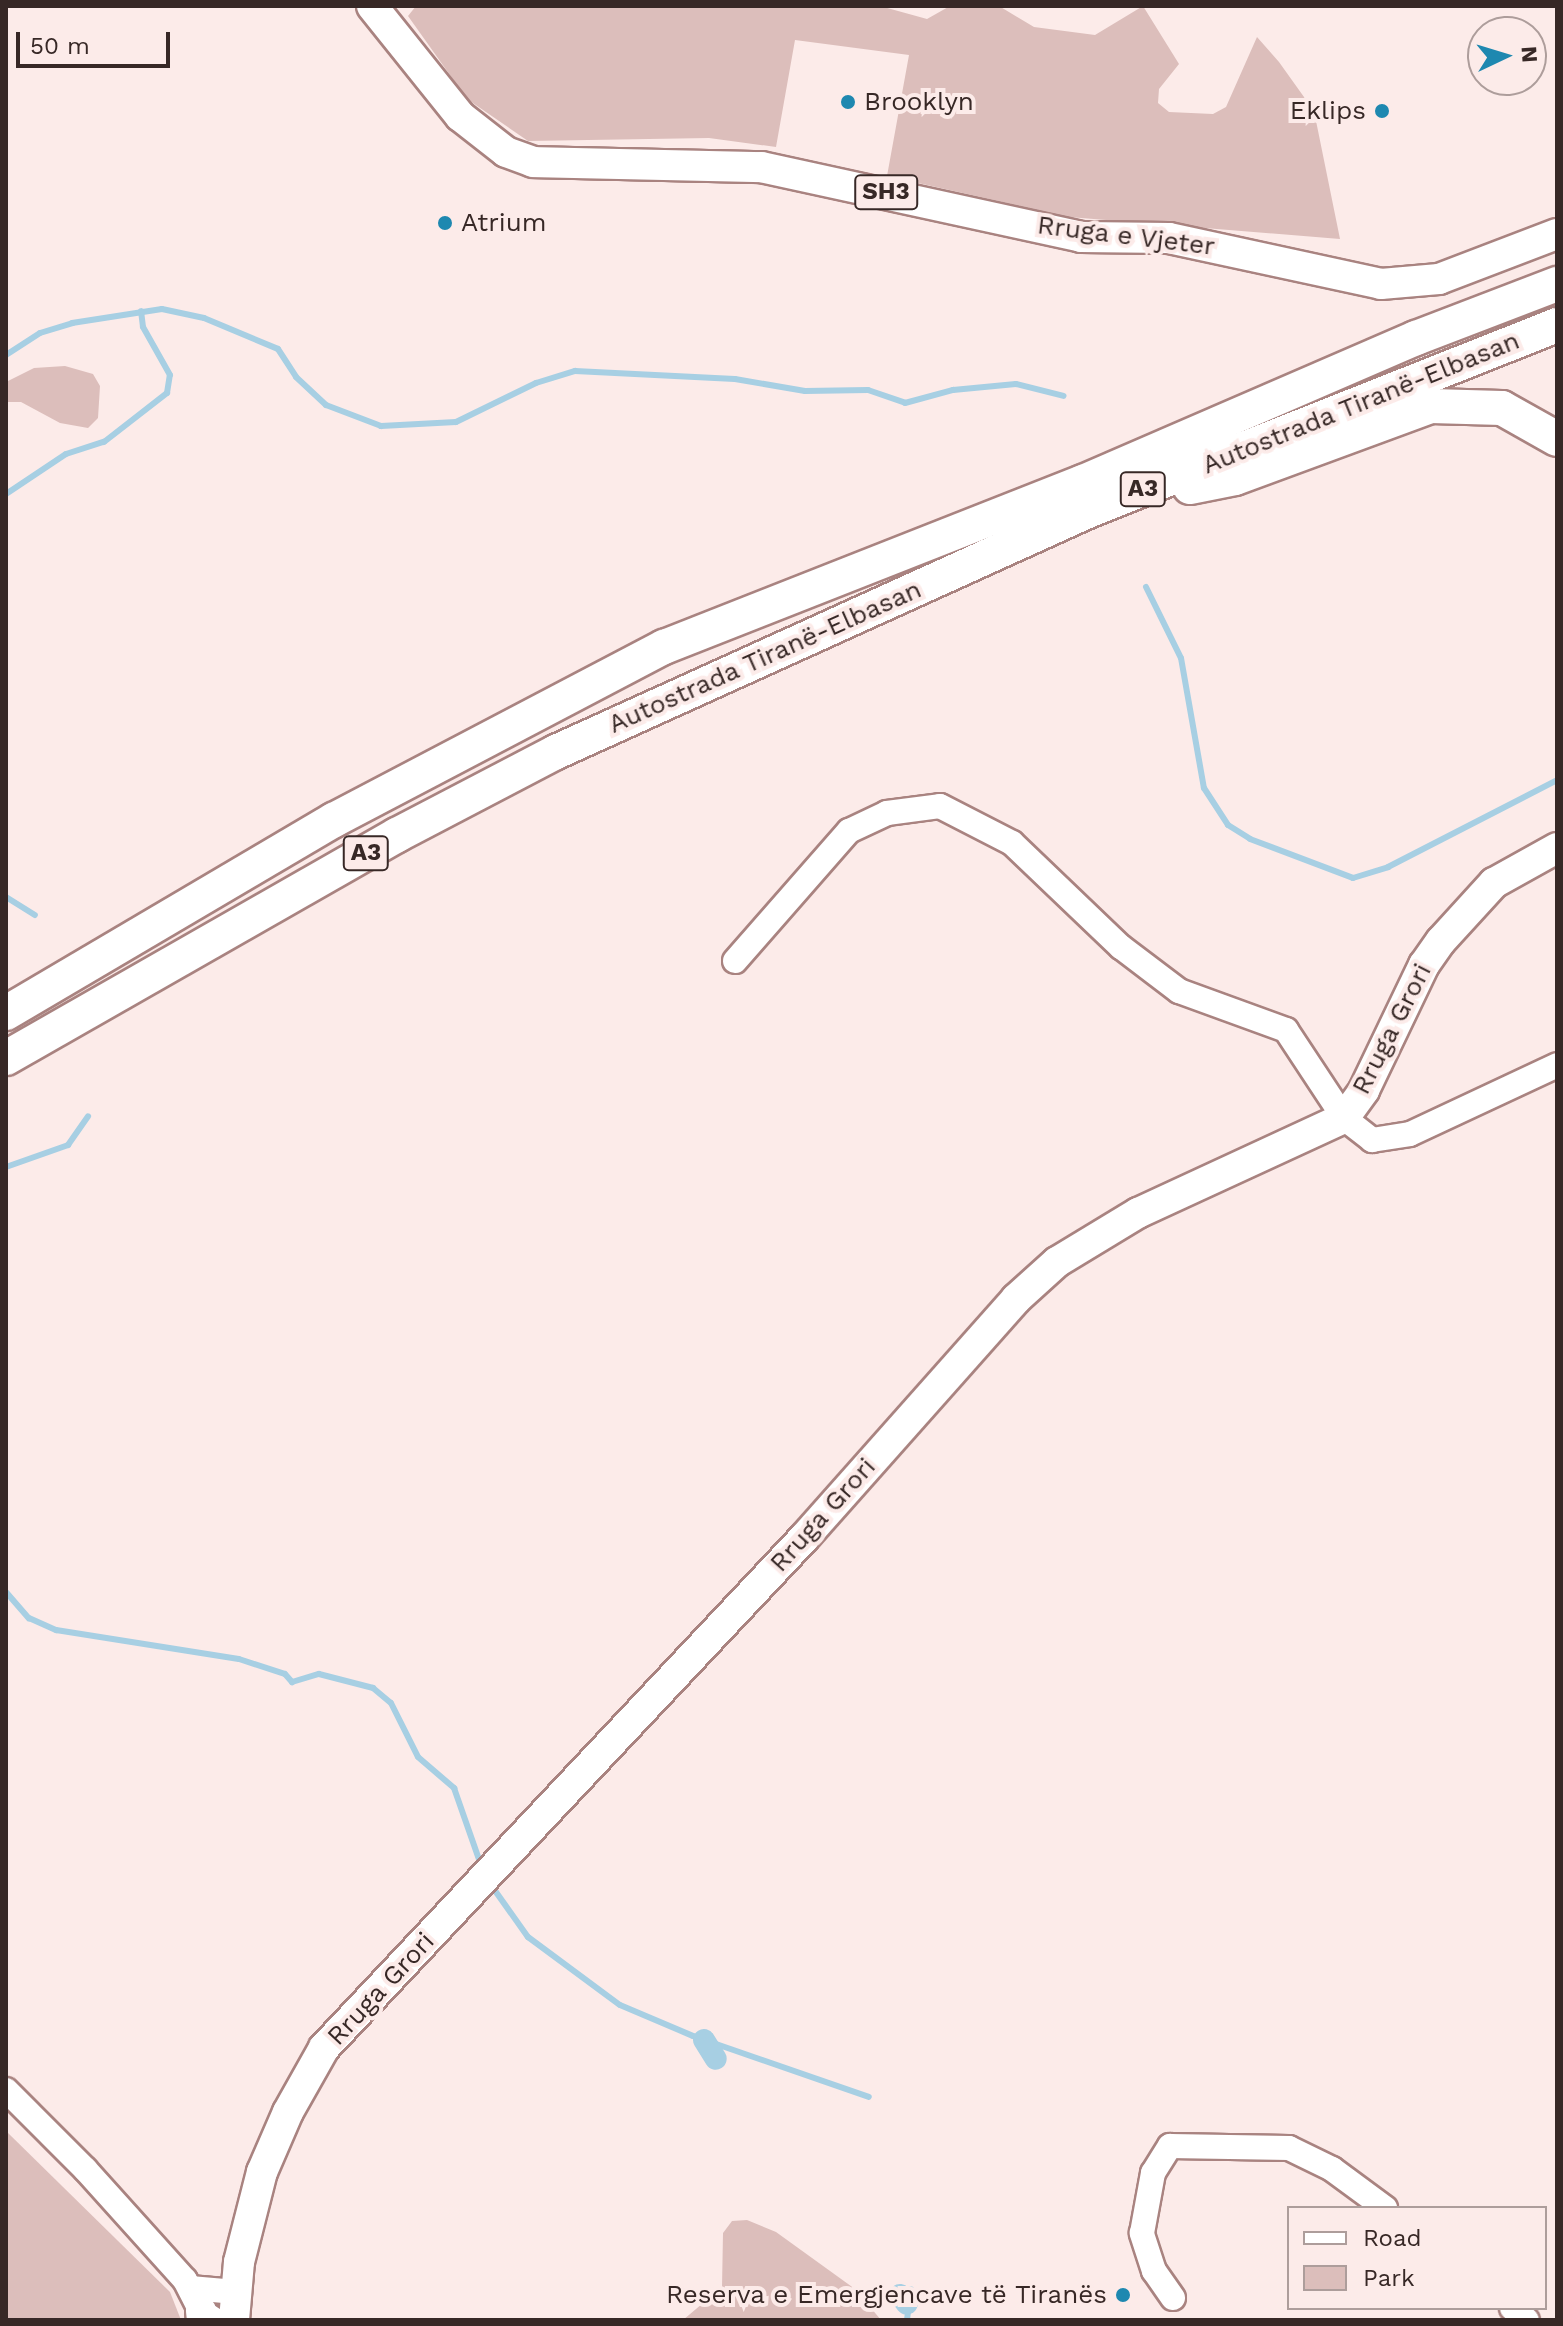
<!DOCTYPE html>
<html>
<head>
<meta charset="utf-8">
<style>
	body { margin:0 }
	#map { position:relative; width:1563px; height:2326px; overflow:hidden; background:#fcebe9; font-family:"Work Sans",sans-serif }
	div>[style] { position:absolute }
	.green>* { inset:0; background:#dcbebb }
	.stream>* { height:6px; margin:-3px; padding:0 3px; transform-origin:3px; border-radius:3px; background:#a7cfe3 }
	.canal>* { height:22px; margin:-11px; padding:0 11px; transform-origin:11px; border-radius:11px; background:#a7cfe3 }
	.roads { filter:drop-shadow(2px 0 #a98380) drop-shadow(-2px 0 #a98380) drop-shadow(0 2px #a98380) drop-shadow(0 -2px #a98380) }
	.minor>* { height:24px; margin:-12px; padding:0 12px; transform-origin:12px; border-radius:12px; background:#fff }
	.major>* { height:30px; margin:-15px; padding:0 15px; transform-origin:15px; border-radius:15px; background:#fff }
	.highway>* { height:34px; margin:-17px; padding:0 17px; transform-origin:17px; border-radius:17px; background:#fff }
	.dots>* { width:22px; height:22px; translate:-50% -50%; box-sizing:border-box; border:4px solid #fcebe9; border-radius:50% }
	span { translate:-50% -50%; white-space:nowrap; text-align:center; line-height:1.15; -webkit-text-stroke:8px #fcebe9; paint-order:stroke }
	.shield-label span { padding:2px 6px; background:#fcebe9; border:2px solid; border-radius:6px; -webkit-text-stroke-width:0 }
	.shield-label { font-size:24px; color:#372826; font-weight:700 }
	.poi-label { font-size:26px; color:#372826 }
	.left { translate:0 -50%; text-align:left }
	.right { translate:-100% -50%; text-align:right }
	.street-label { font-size:26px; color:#372826 }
	.frame { position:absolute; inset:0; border:8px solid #372826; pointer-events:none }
	.legend { position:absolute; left:1287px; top:2206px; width:260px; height:104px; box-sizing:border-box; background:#fcebe9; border:2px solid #ad9d9b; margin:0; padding:10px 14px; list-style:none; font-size:24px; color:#372826 }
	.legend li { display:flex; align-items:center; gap:16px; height:40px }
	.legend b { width:40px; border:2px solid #ad9d9b }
	.north { position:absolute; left:1467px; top:16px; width:80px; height:80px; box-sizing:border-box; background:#fcebe9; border:2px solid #ad9d9b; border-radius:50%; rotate:86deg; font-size:22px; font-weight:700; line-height:32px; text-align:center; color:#372826 }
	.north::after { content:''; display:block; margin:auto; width:28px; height:36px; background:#1e88b0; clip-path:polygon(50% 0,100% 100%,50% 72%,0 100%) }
	.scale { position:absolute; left:16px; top:32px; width:154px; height:36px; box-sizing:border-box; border:4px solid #372826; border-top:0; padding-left:10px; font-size:24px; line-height:28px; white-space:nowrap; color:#372826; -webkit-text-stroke:6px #fcebe9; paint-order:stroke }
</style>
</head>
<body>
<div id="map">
	<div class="green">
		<i style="clip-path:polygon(416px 6px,880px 6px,927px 19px,950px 6px,999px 6px,1034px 27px,1095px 35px,1143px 6px,1179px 64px,1159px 89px,1158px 103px,1169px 112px,1213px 114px,1226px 107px,1257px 37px,1279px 62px,1314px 111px,1340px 239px,1069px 217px,887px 176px,909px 55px,795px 40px,776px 147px,709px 138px,528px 141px,467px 99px,408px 16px)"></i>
		<i style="clip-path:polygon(65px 366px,93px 374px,100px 386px,98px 418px,88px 428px,60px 423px,21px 402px,6px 402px,6px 382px,34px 368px)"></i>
		<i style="clip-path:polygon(6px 2131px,170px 2292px,181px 2320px,6px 2320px)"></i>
		<i style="clip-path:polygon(747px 2220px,776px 2232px,855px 2289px,881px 2320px,683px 2320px,722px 2287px,723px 2233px,732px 2221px)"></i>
	</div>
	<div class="stream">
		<i style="left:6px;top:355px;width:40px;rotate:-32.9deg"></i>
		<i style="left:40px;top:333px;width:34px;rotate:-17deg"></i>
		<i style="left:72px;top:323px;width:91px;rotate:-8.8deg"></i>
		<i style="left:162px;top:309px;width:43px;rotate:12.1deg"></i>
		<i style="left:204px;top:318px;width:80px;rotate:22.7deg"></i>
		<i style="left:278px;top:349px;width:33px;rotate:57deg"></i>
		<i style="left:296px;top:377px;width:41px;rotate:43deg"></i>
		<i style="left:326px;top:405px;width:59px;rotate:20.9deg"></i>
		<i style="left:381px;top:426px;width:75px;rotate:-3.1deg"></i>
		<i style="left:456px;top:422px;width:89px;rotate:-26deg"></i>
		<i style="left:536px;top:383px;width:41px;rotate:-17.1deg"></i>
		<i style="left:575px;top:371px;width:160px;rotate:2.9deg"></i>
		<i style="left:735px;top:379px;width:71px;rotate:9.7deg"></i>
		<i style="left:805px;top:391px;width:63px;rotate:-0.9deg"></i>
		<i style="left:868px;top:390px;width:39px;rotate:19deg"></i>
		<i style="left:905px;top:403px;width:50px;rotate:-15.2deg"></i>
		<i style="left:953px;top:390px;width:63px;rotate:-5.4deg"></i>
		<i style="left:1016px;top:384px;width:49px;rotate:14deg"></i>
		<i style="left:6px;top:494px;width:72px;rotate:-33.7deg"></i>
		<i style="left:66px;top:454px;width:40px;rotate:-18deg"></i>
		<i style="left:104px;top:442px;width:80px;rotate:-37.9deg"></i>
		<i style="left:167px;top:393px;width:18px;rotate:-81deg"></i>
		<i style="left:170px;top:375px;width:55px;rotate:-119.4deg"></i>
		<i style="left:143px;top:327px;width:16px;rotate:-97deg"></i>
		<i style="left:1146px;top:587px;width:79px;rotate:63.8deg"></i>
		<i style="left:1181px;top:658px;width:132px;rotate:80deg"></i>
		<i style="left:1204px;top:788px;width:44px;rotate:57deg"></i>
		<i style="left:1228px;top:825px;width:26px;rotate:32deg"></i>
		<i style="left:1250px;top:839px;width:110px;rotate:20.7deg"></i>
		<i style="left:1353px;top:878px;width:37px;rotate:-17deg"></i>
		<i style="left:1388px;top:867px;width:190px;rotate:-27.2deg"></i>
		<i style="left:6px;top:897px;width:34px;rotate:32deg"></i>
		<i style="left:6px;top:1167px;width:66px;rotate:-19.5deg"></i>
		<i style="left:68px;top:1145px;width:35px;rotate:-55deg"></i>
		<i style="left:6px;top:1592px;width:35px;rotate:49deg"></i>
		<i style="left:29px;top:1618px;width:30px;rotate:24deg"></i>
		<i style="left:56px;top:1630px;width:185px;rotate:9deg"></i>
		<i style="left:239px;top:1659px;width:48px;rotate:18.1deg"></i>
		<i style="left:285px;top:1674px;width:11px;rotate:49deg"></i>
		<i style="left:292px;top:1682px;width:28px;rotate:-17deg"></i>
		<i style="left:319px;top:1674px;width:56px;rotate:14.5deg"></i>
		<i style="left:373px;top:1688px;width:23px;rotate:40deg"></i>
		<i style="left:391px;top:1703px;width:60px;rotate:63.4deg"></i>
		<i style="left:418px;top:1757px;width:48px;rotate:40.7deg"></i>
		<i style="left:454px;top:1788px;width:85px;rotate:70.7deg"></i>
		<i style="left:491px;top:1885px;width:64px;rotate:54.6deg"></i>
		<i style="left:528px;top:1937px;width:114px;rotate:36.5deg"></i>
		<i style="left:620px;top:2005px;width:79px;rotate:23deg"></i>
		<i style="left:693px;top:2036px;width:186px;rotate:19.1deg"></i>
		<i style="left:907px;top:2320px;width:31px;rotate:-83deg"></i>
	</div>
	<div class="canal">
		<i style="left:704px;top:2040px;width:22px;rotate:58deg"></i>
		<i style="left:900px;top:2295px;width:11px;rotate:52deg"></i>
	</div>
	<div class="roads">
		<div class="minor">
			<i style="left:735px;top:961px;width:173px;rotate:-48.8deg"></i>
			<i style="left:849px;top:831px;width:42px;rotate:-25.3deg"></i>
			<i style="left:887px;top:813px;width:53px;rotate:-7.5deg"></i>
			<i style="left:940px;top:806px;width:81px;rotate:27.2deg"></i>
			<i style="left:1012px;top:843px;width:151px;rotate:43.7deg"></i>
			<i style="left:1121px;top:947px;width:73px;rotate:37.2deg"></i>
			<i style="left:1179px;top:991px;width:114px;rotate:20deg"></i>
			<i style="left:1286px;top:1030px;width:105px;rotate:56.6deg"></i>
			<i style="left:1344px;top:1118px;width:36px;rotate:38deg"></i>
			<i style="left:1372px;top:1140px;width:38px;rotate:-9deg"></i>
			<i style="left:1410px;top:1134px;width:162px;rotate:-25.1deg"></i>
			<i style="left:6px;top:2090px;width:112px;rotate:45deg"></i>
			<i style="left:85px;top:2169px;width:149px;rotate:48deg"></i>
			<i style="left:185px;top:2280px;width:35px;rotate:63deg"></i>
			<i style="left:201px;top:2311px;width:17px;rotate:33deg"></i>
			<i style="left:190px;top:2288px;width:46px;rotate:5deg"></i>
			<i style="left:1173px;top:2298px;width:33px;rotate:-125deg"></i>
			<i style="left:1154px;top:2271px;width:40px;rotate:-108deg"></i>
			<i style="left:1142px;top:2233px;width:61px;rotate:-79.6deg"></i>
			<i style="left:1153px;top:2173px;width:32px;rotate:-58deg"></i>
			<i style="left:1170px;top:2146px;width:119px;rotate:1deg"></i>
			<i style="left:1289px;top:2148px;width:48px;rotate:26deg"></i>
			<i style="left:1332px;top:2169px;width:66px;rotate:36.3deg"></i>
			<i style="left:1512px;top:2308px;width:19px;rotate:39deg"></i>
		</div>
		<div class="major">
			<i style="left:372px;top:6px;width:141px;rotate:51.3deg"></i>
			<i style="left:460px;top:116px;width:58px;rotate:38deg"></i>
			<i style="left:506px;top:152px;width:29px;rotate:20deg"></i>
			<i style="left:533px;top:162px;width:228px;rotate:1.3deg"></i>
			<i style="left:761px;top:167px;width:328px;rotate:12.3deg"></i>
			<i style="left:1081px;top:237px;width:88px;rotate:0.7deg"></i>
			<i style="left:1169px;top:238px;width:217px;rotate:12.2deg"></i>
			<i style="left:1381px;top:284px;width:58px;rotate:-4.9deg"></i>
			<i style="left:1439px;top:279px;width:126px;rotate:-20.9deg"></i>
			<i style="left:201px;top:2311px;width:9px;rotate:84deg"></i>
			<i style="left:234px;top:2320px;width:58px;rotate:-85.1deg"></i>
			<i style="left:239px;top:2262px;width:93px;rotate:-75.7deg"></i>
			<i style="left:262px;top:2172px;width:65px;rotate:-66.6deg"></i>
			<i style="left:288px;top:2112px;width:73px;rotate:-60.6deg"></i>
			<i style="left:324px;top:2048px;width:700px;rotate:-46.74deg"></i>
			<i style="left:804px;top:1538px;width:319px;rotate:-48.4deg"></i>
			<i style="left:1016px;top:1299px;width:55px;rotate:-42.1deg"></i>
			<i style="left:1057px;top:1262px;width:95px;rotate:-31.2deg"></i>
			<i style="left:1138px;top:1213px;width:227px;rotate:-24.8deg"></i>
			<i style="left:1344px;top:1118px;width:34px;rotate:-54deg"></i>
			<i style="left:1364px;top:1090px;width:139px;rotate:-64.4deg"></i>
			<i style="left:1424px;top:965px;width:29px;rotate:-55deg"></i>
			<i style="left:1441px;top:941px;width:79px;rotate:-47.6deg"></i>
			<i style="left:1494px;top:883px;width:72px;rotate:-29.1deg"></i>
		</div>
		<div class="highway">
			<i style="left:1190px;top:487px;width:46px;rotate:-11.3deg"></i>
			<i style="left:1235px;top:478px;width:209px;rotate:-20.2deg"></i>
			<i style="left:1431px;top:406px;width:71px;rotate:1.6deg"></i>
			<i style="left:1502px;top:408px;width:63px;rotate:29.4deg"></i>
			<i style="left:6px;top:1013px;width:381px;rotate:-30.5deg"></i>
			<i style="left:334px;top:820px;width:373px;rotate:-27.7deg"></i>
			<i style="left:664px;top:647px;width:450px;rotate:-21.5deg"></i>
			<i style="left:1083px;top:482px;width:363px;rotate:-23.4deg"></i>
			<i style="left:1416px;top:338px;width:151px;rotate:-21deg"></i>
			<i style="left:6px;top:1058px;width:450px;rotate:-29.7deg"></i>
			<i style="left:397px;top:835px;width:179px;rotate:-27.6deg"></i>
			<i style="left:556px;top:752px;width:586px;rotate:-24.38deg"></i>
			<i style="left:1090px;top:510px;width:502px;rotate:-21.61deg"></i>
		</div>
	</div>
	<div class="dots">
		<i style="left:848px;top:102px;background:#1e88b0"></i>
		<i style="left:1382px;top:111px;background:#1e88b0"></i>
		<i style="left:445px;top:223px;background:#1e88b0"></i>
		<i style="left:1123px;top:2295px;background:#1e88b0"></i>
	</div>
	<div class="shield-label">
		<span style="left:886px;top:192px">SH3</span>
		<span style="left:1143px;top:489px">A3</span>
		<span style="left:366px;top:853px">A3</span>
	</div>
	<div class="poi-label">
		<span class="left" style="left:864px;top:102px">Brooklyn</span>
		<span class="right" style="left:1366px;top:111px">Eklips</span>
		<span class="left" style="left:461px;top:223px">Atrium</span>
		<span class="right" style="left:1107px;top:2295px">Reserva e Emergjencave të Tiranës</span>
	</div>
	<div class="street-label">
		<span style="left:1126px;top:236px;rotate:7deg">Rruga e Vjeter</span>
		<span style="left:1361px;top:403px;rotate:-22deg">Autostrada Tiranë-Elbasan</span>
		<span style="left:765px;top:657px;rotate:-24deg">Autostrada Tiranë-Elbasan</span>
		<span style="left:1392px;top:1029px;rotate:-63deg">Rruga Grori</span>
		<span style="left:823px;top:1515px;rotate:-48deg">Rruga Grori</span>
		<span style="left:381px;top:1989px;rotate:-47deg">Rruga Grori</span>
	</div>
	<div class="frame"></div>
	<ul class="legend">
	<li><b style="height:10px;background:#fff"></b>Road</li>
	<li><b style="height:22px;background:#dcbebb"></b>Park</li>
	</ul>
	<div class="north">N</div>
	<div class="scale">50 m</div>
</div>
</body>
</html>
